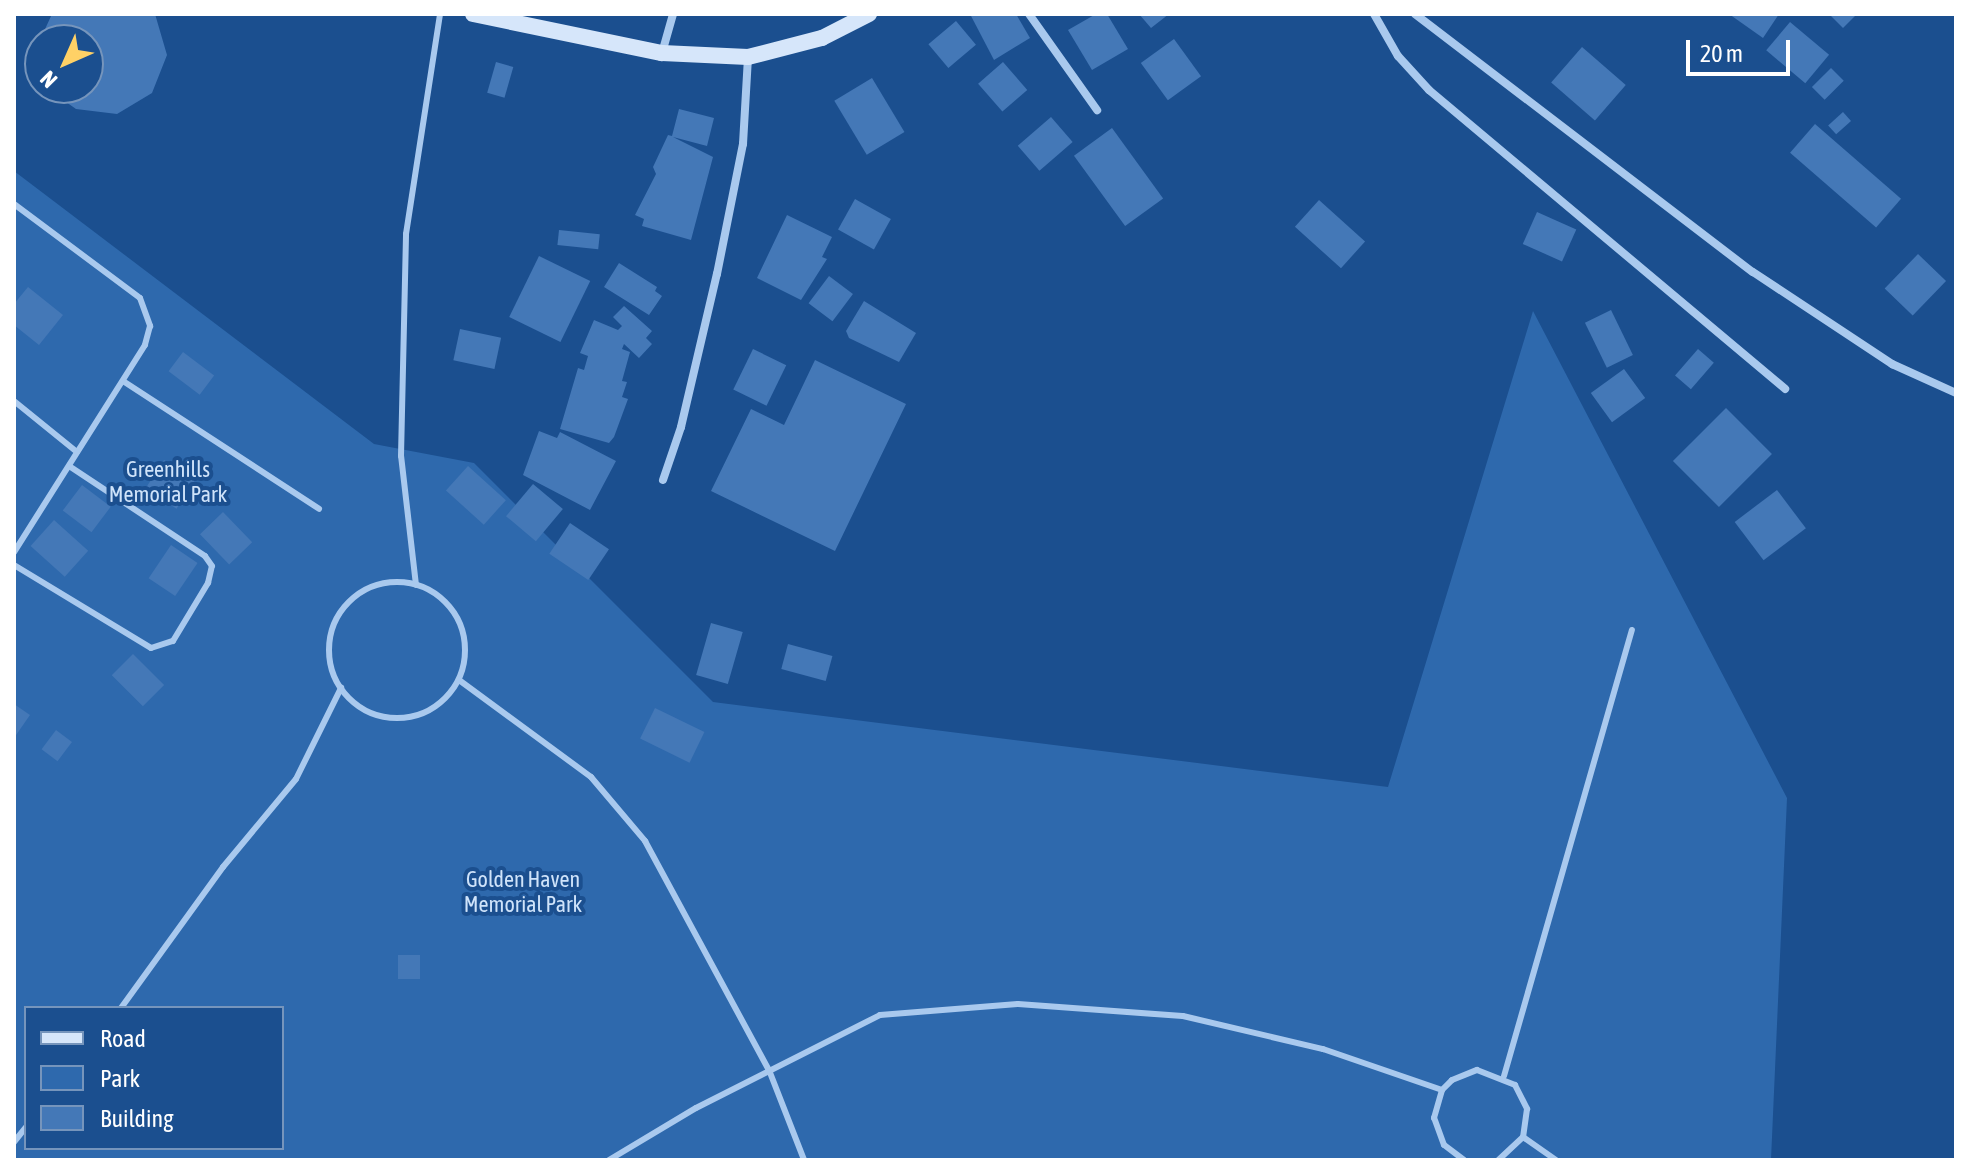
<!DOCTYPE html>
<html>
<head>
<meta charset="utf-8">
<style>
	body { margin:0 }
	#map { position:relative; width:1970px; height:1174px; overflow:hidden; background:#1b4f8f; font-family:"Asap Condensed",sans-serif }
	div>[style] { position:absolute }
	.green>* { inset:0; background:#2e69ad }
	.building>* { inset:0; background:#4478b7; transform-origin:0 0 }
	.service>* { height:6px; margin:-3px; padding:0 3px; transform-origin:3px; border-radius:3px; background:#a9c9ee }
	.service>.ring { margin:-3px; padding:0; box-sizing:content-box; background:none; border:6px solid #a9c9ee; border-radius:50% }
	.minor>* { height:8px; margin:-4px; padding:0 4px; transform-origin:4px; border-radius:4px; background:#a9c9ee }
	.secondary>* { height:16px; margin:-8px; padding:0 8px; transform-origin:8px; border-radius:8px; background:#d6e6fa }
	span { translate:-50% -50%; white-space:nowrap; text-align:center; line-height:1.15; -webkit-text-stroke:8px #1b4f8f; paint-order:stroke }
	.park-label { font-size:22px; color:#cfe3fa }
	.frame { position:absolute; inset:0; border:16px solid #fff; pointer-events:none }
	.legend { position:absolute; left:24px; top:1006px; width:260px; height:144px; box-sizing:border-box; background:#1b4f8f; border:2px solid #7695bc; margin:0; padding:10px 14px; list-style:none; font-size:24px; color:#fff }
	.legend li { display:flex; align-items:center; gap:16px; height:40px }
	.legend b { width:40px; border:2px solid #7695bc }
	.north { position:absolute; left:24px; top:24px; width:80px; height:80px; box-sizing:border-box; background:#1b4f8f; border:2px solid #7695bc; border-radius:50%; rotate:225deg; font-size:22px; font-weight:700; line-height:32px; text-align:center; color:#fff }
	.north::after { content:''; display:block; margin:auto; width:28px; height:36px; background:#ffd166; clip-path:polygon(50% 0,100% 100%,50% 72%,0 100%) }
	.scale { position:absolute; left:1686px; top:40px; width:104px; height:36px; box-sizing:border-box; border:4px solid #fff; border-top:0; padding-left:10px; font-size:24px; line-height:28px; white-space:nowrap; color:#fff; -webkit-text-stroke:6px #1b4f8f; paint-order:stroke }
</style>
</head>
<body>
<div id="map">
	<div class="green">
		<i style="clip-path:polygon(evenodd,14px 171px,374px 444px,474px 463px,713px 702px,1388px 787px,1533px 311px,1787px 798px,1771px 1160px,14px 1160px,14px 171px,26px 1008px,282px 1008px,282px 1148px,26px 1148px,26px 1008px)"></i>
	</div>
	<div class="building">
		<i style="clip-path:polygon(52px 14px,155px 14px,167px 55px,152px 93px,117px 114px,76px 109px,59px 97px,53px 88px,88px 88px,88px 40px,40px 40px)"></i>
		<i style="clip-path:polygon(970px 14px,1016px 14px,1030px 38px,994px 60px)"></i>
		<i style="clip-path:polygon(1096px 14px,1107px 14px,1128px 49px,1092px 70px,1068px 30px)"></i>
		<i style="clip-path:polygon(1139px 14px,1169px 14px,1151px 28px)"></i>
		<i style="clip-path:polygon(1729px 14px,1779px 14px,1763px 38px)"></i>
		<i style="clip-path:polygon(1829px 14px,1857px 14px,1843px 28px)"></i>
		<i style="left:956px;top:21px;width:31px;height:36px;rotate:50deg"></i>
		<i style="left:1790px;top:22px;width:51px;height:37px;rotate:40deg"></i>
		<i style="left:1174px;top:39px;width:46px;height:41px;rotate:54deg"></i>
		<i style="left:1582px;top:47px;width:58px;height:47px;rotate:41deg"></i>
		<i style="left:496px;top:62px;width:18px;height:32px;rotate:16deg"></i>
		<i style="left:1003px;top:62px;width:37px;height:33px;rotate:49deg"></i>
		<i style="left:1831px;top:68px;width:18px;height:27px;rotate:45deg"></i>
		<i style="left:872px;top:78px;width:63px;height:44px;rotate:59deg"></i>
		<i style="clip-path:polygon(679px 109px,714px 118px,707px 146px,673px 137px,713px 157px,691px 240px,642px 226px,644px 219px,635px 215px,656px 174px,653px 167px,668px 135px,672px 136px)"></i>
		<i style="left:1843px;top:112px;width:12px;height:20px;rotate:48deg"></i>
		<i style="left:1051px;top:117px;width:33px;height:44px;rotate:49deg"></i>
		<i style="left:1815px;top:124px;width:114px;height:38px;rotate:41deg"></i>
		<i style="left:1112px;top:128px;width:87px;height:47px;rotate:54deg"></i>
		<i style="left:855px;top:199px;width:41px;height:35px;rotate:29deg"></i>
		<i style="left:1319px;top:200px;width:62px;height:36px;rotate:42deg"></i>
		<i style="left:1537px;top:212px;width:43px;height:35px;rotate:24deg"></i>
		<i style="clip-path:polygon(787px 215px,832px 237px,822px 257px,827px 259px,801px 300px,757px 278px)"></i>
		<i style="left:559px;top:230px;width:41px;height:15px;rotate:6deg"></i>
		<i style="left:1918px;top:254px;width:39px;height:48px;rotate:44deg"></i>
		<i style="left:539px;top:256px;width:57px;height:68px;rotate:26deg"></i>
		<i style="clip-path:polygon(619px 263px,657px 287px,655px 291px,662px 296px,649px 315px,604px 287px)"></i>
		<i style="left:829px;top:276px;width:30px;height:34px;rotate:37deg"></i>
		<i style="clip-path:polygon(28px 287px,63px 315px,39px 345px,14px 325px,14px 304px)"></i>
		<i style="clip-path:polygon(864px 301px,916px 333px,899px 362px,849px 338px,846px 331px)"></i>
		<i style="clip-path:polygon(624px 306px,652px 331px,646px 338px,652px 344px,639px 358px,624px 344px,622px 349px,630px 352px,622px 381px,627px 382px,622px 397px,628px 399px,614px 437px,609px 443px,560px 429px,578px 368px,584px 370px,588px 356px,580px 353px,594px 320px,618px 330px,622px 326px,613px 317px)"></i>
		<i style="left:1611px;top:310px;width:50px;height:29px;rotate:64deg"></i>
		<i style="left:460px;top:329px;width:42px;height:32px;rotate:12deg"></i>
		<i style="left:753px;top:349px;width:37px;height:45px;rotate:26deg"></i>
		<i style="left:1698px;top:349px;width:21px;height:35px;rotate:41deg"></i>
		<i style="left:183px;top:352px;width:39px;height:24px;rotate:37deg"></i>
		<i style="clip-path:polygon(815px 360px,906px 404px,835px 551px,711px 491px,751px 409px,784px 425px)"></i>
		<i style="left:1624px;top:369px;width:36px;height:41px;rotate:54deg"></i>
		<i style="left:1726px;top:408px;width:65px;height:75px;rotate:45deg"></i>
		<i style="clip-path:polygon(539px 431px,557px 438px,560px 432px,616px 461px,590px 510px,523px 475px)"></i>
		<i style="left:164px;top:460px;width:37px;height:34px;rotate:33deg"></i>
		<i style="left:468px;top:466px;width:51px;height:33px;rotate:42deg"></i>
		<i style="left:533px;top:484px;width:39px;height:42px;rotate:40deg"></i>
		<i style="left:82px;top:485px;width:36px;height:32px;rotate:37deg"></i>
		<i style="left:1777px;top:490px;width:48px;height:53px;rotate:53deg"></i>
		<i style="left:223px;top:512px;width:42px;height:32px;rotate:46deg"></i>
		<i style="left:54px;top:520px;width:46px;height:35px;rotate:42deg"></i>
		<i style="left:570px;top:523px;width:47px;height:37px;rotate:34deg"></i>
		<i style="left:171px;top:545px;width:32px;height:40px;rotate:34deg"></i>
		<i style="left:711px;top:623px;width:33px;height:54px;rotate:16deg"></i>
		<i style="left:788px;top:644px;width:46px;height:26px;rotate:15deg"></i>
		<i style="left:133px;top:654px;width:44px;height:30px;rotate:45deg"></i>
		<i style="clip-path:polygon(14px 704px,30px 715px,14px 738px)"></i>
		<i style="left:655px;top:708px;width:55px;height:34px;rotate:26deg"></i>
		<i style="left:56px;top:730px;width:20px;height:24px;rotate:37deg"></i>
		<i style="left:398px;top:955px;width:22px;height:24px"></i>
	</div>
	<div class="service">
		<i style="left:14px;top:204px;width:157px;rotate:36.7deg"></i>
		<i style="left:140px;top:298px;width:30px;rotate:70deg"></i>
		<i style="left:150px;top:326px;width:20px;rotate:105deg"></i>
		<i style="left:145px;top:345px;width:245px;rotate:122.3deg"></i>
		<i style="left:123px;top:381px;width:234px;rotate:33.1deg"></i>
		<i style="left:14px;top:401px;width:81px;rotate:39deg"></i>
		<i style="left:14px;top:565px;width:160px;rotate:31.2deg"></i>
		<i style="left:151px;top:648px;width:23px;rotate:-18deg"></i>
		<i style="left:173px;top:641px;width:68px;rotate:-58.9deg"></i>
		<i style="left:208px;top:583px;width:17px;rotate:-77deg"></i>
		<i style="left:212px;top:566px;width:12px;rotate:-125deg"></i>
		<i style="left:205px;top:556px;width:163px;rotate:-146.5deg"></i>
		<i class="ring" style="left:329px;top:582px;width:130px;height:130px"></i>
		<i style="left:416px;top:585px;width:130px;rotate:-96.6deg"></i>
		<i style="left:401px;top:456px;width:222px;rotate:-88.7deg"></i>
		<i style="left:406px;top:234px;width:223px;rotate:-81.2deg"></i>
		<i style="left:459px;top:680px;width:164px;rotate:36.3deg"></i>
		<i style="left:591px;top:777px;width:84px;rotate:49.8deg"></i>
		<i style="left:645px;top:841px;width:260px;rotate:61.6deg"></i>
		<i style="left:769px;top:1070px;width:97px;rotate:68.7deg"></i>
		<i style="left:121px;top:1008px;width:174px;rotate:-54.1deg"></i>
		<i style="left:223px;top:867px;width:114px;rotate:-50.3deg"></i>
		<i style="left:296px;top:779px;width:102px;rotate:-63.7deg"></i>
		<i style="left:1504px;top:1076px;width:464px;rotate:-74deg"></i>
		<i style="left:1523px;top:1137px;width:40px;rotate:34.9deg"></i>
		<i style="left:14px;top:1142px;width:19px;rotate:-51deg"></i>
		<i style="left:609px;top:1160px;width:101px;rotate:-30.9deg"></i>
		<i style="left:696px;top:1108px;width:206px;rotate:-26.8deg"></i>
		<i style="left:880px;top:1015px;width:138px;rotate:-4.6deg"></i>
		<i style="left:1018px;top:1004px;width:165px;rotate:4.2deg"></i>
		<i style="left:1183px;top:1016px;width:144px;rotate:13.3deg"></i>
		<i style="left:1323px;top:1049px;width:126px;rotate:19deg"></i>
		<i style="left:1464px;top:1160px;width:25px;rotate:-143deg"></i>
		<i style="left:1444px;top:1145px;width:29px;rotate:-110deg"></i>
		<i style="left:1434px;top:1118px;width:29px;rotate:-74deg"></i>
		<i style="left:1442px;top:1090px;width:14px;rotate:-45deg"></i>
		<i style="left:1452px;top:1080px;width:27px;rotate:-22deg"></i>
		<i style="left:1477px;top:1070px;width:41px;rotate:21.5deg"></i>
		<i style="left:1515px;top:1085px;width:27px;rotate:63deg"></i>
		<i style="left:1527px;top:1109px;width:28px;rotate:98deg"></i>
		<i style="left:1523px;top:1137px;width:34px;rotate:137deg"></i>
	</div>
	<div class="minor">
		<i style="left:1029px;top:14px;width:118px;rotate:54.7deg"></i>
		<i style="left:1374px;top:14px;width:48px;rotate:60.3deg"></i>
		<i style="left:1398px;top:56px;width:46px;rotate:47.6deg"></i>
		<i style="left:1429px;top:90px;width:465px;rotate:40deg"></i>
		<i style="left:1415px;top:14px;width:425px;rotate:37.4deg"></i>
		<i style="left:1753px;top:272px;width:167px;rotate:33.5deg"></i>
		<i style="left:1892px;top:364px;width:70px;rotate:24.4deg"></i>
		<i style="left:662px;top:53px;width:41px;rotate:-74.2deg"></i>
		<i style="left:663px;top:480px;width:56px;rotate:-71.2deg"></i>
		<i style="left:681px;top:427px;width:157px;rotate:-76.8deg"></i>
		<i style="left:717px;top:274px;width:133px;rotate:-78.7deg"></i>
		<i style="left:743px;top:144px;width:87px;rotate:-86.7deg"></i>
	</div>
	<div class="secondary">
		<i style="left:473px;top:14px;width:193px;rotate:11.7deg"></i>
		<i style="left:662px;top:53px;width:86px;rotate:2.7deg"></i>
		<i style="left:748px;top:57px;width:76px;rotate:-14.4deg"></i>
		<i style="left:822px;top:38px;width:53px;rotate:-27.1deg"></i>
	</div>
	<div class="park-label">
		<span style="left:168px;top:482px">Greenhills<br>Memorial Park</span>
		<span style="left:523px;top:892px">Golden Haven<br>Memorial Park</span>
	</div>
	<div class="frame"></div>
	<ul class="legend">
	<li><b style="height:10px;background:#d6e6fa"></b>Road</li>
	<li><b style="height:22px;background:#2e69ad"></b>Park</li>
	<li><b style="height:22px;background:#4478b7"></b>Building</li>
	</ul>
	<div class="north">N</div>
	<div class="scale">20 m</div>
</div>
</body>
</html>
